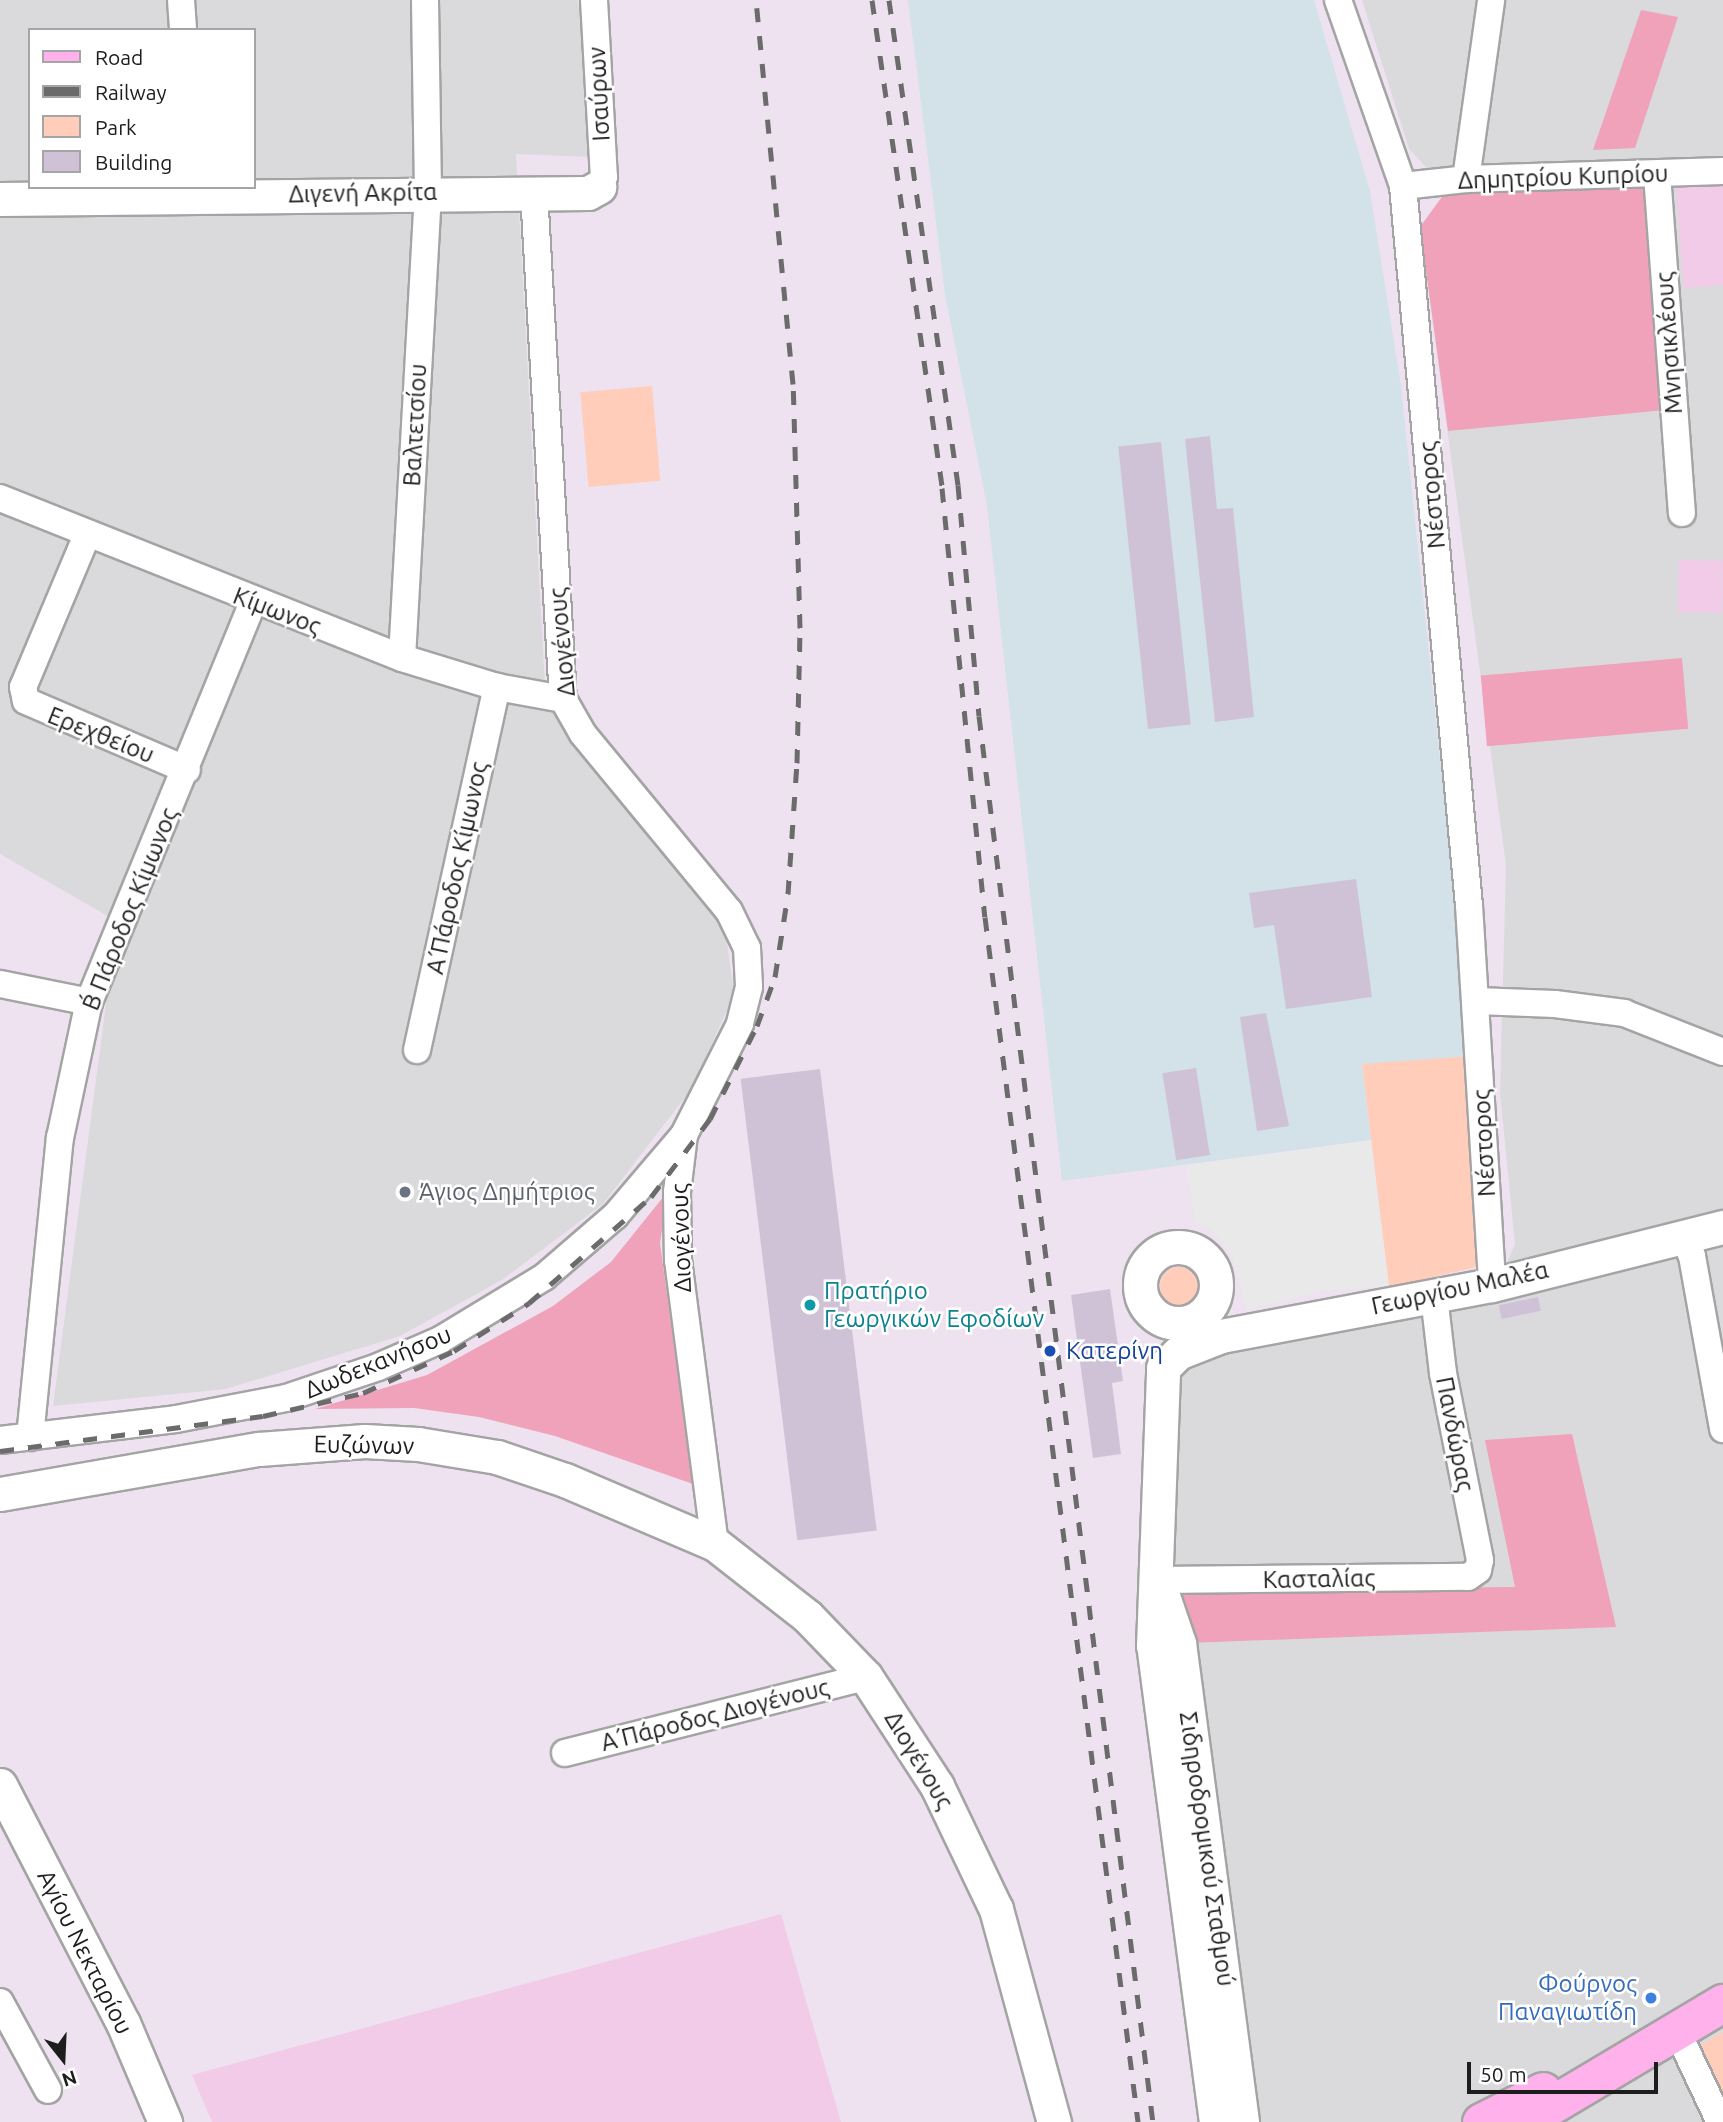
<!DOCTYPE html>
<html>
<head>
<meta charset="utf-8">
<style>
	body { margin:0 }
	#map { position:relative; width:1723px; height:2122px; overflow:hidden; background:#eee2f0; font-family:Ubuntu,sans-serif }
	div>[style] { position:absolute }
	.residential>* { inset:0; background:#dadadc }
	.industrial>* { inset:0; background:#d3e1e9 }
	.farmland>* { inset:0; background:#f1cbe7; transform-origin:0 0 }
	.grass>* { inset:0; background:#efa2b9; transform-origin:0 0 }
	.park>* { inset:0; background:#ffcdba; transform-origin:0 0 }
	.round { border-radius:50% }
	.parking>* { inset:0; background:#e9e9e9 }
	.building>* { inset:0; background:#cfc2d7; transform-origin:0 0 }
	.roads { filter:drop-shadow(2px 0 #a4a4a4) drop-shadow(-2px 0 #a4a4a4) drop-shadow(0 2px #a4a4a4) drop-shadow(0 -2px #a4a4a4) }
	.minor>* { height:26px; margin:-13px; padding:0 13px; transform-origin:13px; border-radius:13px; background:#fff }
	.tertiary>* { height:33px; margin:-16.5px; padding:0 16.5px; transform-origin:16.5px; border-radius:16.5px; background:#fff }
	.tertiary>.ring { margin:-16.5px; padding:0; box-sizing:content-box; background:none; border:33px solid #fff; border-radius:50% }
	.secondary>* { height:37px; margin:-18.5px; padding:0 18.5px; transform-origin:18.5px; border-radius:18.5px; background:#ffb1ec }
	.rail>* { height:5px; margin-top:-2.5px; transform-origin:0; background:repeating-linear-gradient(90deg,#6b6b6b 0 14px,transparent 0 28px) }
	.dots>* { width:19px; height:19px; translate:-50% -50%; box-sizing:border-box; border:4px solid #fff; border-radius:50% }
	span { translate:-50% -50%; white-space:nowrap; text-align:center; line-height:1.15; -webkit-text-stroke:5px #fff; paint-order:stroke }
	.street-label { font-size:24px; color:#1d1d1d }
	.worship-label { font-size:24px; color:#5b616d }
	.left { translate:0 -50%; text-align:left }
	.culture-label { font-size:24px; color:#0d838f }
	.transit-label { font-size:24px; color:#164399 }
	.shop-label { font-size:24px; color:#366cbe }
	.right { translate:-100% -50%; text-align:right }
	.legend { position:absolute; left:28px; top:28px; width:228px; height:161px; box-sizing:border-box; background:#fff; border:2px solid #a5a5a5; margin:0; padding:9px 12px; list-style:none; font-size:21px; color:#1d1d1d }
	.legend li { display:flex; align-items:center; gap:14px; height:35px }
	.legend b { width:35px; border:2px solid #a5a5a5 }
	.north { position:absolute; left:28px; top:2024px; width:70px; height:70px; -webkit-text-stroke:5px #fff; paint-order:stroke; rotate:162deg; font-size:19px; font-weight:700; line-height:28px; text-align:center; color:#1d1d1d }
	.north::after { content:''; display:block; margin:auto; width:24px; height:32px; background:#1d1d1d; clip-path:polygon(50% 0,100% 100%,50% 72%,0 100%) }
	.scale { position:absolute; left:1467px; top:2062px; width:191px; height:32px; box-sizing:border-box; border:4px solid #1d1d1d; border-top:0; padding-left:9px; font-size:21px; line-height:24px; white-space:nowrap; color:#1d1d1d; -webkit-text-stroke:5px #fff; paint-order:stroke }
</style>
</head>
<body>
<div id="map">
	<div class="residential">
		<i style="clip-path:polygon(evenodd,0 0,578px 0,592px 157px,516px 154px,546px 704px,724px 921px,734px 994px,693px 1087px,603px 1204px,502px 1280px,400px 1336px,226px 1389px,53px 1406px,109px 981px,130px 929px,0 854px,0 0,30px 30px,254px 30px,254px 187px,30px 187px,30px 30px)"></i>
		<i style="clip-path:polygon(1362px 0,1723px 0,1723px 2122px,1255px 2122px,1157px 1580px,1169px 1360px,1497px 1287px,1515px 1244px,1500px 1093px,1506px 865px,1420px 227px,1447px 190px,1409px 149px)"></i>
	</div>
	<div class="industrial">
		<i style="clip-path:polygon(908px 0,1314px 0,1370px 191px,1401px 386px,1471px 1056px,1362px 1065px,1371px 1140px,1062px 1181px,987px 506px,945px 295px)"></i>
	</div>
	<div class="farmland">
		<i style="clip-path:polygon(1723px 177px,1723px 285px,1684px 288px,1675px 178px)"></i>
		<i style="left:1679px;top:560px;width:44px;height:52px;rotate:1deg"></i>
		<i style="clip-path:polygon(781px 1914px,841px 2122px,212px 2122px,192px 2075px)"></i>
	</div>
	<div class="grass">
		<i style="clip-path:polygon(1641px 10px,1678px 17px,1635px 148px,1593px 150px)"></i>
		<i style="clip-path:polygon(1653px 180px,1665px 410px,1448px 431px,1420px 227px,1447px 190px)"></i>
		<i style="left:1682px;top:658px;width:71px;height:202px;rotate:85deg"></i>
		<i style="clip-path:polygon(668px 1191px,660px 1243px,693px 1484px,555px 1436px,479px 1417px,414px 1408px,315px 1409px,427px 1375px,553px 1306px,611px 1262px)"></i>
		<i style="clip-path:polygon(1572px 1434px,1616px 1627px,1187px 1643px,1182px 1590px,1515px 1587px,1485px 1440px)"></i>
	</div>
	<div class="park">
		<i style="left:652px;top:386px;width:95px;height:72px;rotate:85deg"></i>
		<i style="clip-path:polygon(1471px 1056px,1481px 1266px,1389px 1287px,1362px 1064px)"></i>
		<i class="round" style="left:1160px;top:1267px;width:38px;height:38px"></i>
		<i style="clip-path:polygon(1723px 2032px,1723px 2110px,1694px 2049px)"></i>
	</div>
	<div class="parking">
		<i style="clip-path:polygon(1371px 1140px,1389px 1287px,1326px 1290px,1247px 1310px,1232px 1254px,1211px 1229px,1196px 1224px,1186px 1165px)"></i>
	</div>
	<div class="building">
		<i style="clip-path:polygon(1210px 436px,1217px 509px,1233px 508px,1254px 717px,1215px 722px,1185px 439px)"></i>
		<i style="left:1161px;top:442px;width:284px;height:43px;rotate:84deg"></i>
		<i style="clip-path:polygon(1356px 879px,1372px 997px,1286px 1009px,1274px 925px,1254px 928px,1249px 893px)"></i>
		<i style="clip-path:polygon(1266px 1013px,1289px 1126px,1257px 1131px,1240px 1017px)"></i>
		<i style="left:1196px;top:1068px;width:88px;height:34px;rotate:81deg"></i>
		<i style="left:820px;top:1069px;width:465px;height:80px;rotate:83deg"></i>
		<i style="clip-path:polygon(1110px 1289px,1123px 1381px,1112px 1383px,1121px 1454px,1093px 1458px,1071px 1295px)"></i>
		<i style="left:1538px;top:1297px;width:14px;height:40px;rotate:78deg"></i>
	</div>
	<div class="roads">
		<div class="minor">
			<i style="left:181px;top:0;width:30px;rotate:86deg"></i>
			<i style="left:594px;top:0;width:177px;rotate:86.8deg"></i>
			<i style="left:604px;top:177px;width:11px;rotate:117deg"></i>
			<i style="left:1338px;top:0;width:197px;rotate:70.7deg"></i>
			<i style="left:1403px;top:186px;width:722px;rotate:84.76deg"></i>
			<i style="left:1469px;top:905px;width:381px;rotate:86.5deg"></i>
			<i style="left:1657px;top:174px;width:340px;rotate:85.8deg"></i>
			<i style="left:1466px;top:179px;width:181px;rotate:-82deg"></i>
			<i style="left:1403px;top:186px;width:63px;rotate:-6.3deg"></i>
			<i style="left:1466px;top:179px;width:257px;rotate:-1.8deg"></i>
			<i style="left:534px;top:192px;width:508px;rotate:86.73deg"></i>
			<i style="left:563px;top:699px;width:40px;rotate:60.3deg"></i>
			<i style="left:583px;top:734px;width:229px;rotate:50.5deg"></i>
			<i style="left:729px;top:911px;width:41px;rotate:64.1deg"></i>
			<i style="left:747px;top:948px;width:39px;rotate:87deg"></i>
			<i style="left:749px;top:987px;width:38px;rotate:104deg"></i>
			<i style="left:740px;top:1024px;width:124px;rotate:116.8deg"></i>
			<i style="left:684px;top:1135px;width:57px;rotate:97deg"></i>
			<i style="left:677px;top:1192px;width:68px;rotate:89.2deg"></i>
			<i style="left:678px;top:1260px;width:286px;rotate:82.6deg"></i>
			<i style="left:0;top:498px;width:433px;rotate:21.7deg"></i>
			<i style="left:402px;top:658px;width:99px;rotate:17deg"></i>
			<i style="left:497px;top:687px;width:67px;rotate:10.3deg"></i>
			<i style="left:87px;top:535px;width:165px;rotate:112.8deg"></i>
			<i style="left:23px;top:687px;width:14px;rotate:78deg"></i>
			<i style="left:26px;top:701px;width:175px;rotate:23.2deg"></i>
			<i style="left:402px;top:658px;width:467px;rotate:-86.8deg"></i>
			<i style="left:428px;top:192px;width:192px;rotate:-90.9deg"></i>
			<i style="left:0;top:984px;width:91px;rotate:11.4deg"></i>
			<i style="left:1477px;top:1001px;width:78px;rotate:2.2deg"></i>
			<i style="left:1555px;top:1004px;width:70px;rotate:7.4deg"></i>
			<i style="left:1624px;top:1013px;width:106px;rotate:21.5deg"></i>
			<i style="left:417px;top:1050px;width:372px;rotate:-77.6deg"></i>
			<i style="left:1683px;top:1236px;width:22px;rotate:66deg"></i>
			<i style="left:1692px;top:1256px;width:176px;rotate:79.8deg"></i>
			<i style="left:30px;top:1437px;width:301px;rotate:-84.3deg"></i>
			<i style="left:60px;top:1138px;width:139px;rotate:-78deg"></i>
			<i style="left:89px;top:1002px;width:431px;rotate:-67.7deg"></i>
			<i style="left:0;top:1440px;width:177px;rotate:-6.8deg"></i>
			<i style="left:176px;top:1419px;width:112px;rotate:-10.8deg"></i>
			<i style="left:286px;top:1398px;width:97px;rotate:-18.6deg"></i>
			<i style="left:378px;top:1367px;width:68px;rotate:-23.5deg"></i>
			<i style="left:440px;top:1340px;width:122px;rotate:-31.2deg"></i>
			<i style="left:544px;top:1277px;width:94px;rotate:-40.7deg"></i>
			<i style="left:615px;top:1216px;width:106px;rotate:-49.6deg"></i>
			<i style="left:1157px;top:1580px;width:311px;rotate:-0.6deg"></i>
			<i style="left:1468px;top:1577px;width:12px;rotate:-35deg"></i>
			<i style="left:1478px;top:1570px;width:10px;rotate:-79deg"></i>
			<i style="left:1480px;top:1560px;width:191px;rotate:-101.2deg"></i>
			<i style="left:1443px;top:1373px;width:78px;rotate:-96.7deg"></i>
			<i style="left:565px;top:1753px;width:310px;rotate:-14.2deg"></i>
			<i style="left:0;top:2002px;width:100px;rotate:61.4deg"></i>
			<i style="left:1677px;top:2031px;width:101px;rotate:64.7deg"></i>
		</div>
		<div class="tertiary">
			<i style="left:0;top:199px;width:588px;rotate:-0.58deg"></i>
			<i style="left:588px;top:193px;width:13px;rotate:-29deg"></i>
			<i class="ring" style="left:1140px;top:1247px;width:43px;height:43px"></i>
			<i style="left:0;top:1494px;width:263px;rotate:-9.9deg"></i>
			<i style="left:259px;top:1449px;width:106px;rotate:-4.3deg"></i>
			<i style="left:365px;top:1441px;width:53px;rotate:3.2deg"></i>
			<i style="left:418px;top:1444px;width:80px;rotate:9.3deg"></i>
			<i style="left:497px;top:1457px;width:72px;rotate:18.7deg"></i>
			<i style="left:565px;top:1480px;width:163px;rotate:23.1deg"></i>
			<i style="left:715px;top:1544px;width:118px;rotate:38.1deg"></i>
			<i style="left:808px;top:1617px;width:83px;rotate:46deg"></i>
			<i style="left:866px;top:1677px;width:130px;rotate:56.9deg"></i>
			<i style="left:937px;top:1786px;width:136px;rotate:64.4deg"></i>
			<i style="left:996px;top:1909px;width:221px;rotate:74.8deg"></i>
			<i style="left:1163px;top:1596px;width:50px;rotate:71.2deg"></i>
			<i style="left:1179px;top:1643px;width:483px;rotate:82.5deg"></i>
			<i style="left:0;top:1785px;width:268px;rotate:62.7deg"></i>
			<i style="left:123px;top:2023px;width:108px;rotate:67deg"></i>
			<i style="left:1216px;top:2122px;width:480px;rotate:-97.5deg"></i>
			<i style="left:1153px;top:1646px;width:278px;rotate:-87.9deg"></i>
			<i style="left:1163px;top:1368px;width:21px;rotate:-45deg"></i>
			<i style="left:1178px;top:1353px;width:46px;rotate:-21.6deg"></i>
			<i style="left:1221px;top:1336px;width:276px;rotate:-10.7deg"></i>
			<i style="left:1492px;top:1285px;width:238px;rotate:-14.1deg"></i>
		</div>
		<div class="secondary">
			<i style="left:1481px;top:2122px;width:69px;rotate:-26.6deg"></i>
			<i style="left:1523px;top:2122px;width:233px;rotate:-30.8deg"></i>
		</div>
	</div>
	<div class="rail">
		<i style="left:872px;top:0;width:493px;rotate:81.8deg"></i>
		<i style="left:942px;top:488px;width:431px;rotate:84.3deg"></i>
		<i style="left:985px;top:917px;width:1215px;rotate:82.76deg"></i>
		<i style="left:889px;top:0;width:490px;rotate:81.9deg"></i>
		<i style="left:958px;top:485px;width:232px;rotate:84.8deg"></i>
		<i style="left:979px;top:716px;width:1417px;rotate:82.95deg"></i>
		<i style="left:0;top:1451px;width:265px;rotate:-7.6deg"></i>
		<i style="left:263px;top:1416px;width:103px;rotate:-13deg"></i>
		<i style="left:363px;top:1393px;width:100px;rotate:-24.8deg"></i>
		<i style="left:454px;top:1351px;width:89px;rotate:-32.6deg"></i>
		<i style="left:529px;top:1303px;width:162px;rotate:-41deg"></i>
		<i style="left:651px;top:1197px;width:98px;rotate:-52.9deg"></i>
		<i style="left:710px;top:1119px;width:104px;rotate:-63.2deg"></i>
		<i style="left:757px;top:1026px;width:52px;rotate:-69.8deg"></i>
		<i style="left:775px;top:977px;width:84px;rotate:-81.1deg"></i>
		<i style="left:788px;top:894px;width:131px;rotate:-86.1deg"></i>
		<i style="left:797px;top:763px;width:135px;rotate:-88.7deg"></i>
		<i style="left:800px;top:628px;width:244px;rotate:-91.6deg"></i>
		<i style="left:793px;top:384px;width:386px;rotate:-95.5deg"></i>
	</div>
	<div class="dots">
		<i style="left:405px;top:1192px;background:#6b7280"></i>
		<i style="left:810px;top:1305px;background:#0f9aa8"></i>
		<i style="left:1050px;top:1351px;background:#1a4fb4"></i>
		<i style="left:1651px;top:1998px;background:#3f7fe0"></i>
	</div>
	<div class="street-label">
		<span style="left:599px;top:94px;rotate:-93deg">Ισαύρων</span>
		<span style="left:1563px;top:177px;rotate:-2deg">Δημητρίου Κυπρίου</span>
		<span style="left:363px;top:193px;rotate:-1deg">Διγενή Ακρίτα</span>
		<span style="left:1669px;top:343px;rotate:-94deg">Μνησικλέους</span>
		<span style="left:415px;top:425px;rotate:-87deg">Βαλτετσίου</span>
		<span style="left:1432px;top:495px;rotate:-95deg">Νέστορος</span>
		<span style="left:277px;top:611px;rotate:21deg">Κίμωνος</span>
		<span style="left:562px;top:642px;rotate:-95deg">Διογένους</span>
		<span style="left:101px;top:735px;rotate:22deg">Ερεχθείου</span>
		<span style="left:457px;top:868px;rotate:-78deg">Α΄ Πάροδος Κίμωνος</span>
		<span style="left:130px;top:909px;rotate:-68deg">Β΄ Πάροδος Κίμωνος</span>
		<span style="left:1484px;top:1143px;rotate:-93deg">Νέστορος</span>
		<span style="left:681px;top:1238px;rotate:-92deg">Διογένους</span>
		<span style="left:1460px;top:1288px;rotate:-12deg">Γεωργίου Μαλέα</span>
		<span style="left:378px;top:1362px;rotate:-22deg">Δωδεκανήσου</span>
		<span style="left:1455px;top:1434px;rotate:79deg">Πανδώρας</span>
		<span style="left:364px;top:1445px;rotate:1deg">Ευζώνων</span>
		<span style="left:1319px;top:1579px;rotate:-1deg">Κασταλίας</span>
		<span style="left:715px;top:1715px;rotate:-14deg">Α΄ Πάροδος Διογένους</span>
		<span style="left:919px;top:1760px;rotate:59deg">Διογένους</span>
		<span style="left:1207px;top:1849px;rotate:82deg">Σιδηροδρομικού Σταθμού</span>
		<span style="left:85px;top:1952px;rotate:63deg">Αγίου Νεκταρίου</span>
	</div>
	<div class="worship-label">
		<span class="left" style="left:419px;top:1192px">Άγιος Δημήτριος</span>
	</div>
	<div class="culture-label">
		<span class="left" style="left:824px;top:1305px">Πρατήριο<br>Γεωργικών Εφοδίων</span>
	</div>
	<div class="transit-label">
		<span class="left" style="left:1066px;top:1351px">Κατερίνη</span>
	</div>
	<div class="shop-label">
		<span class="right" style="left:1637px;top:1998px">Φούρνος<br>Παναγιωτίδη</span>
	</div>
	<ul class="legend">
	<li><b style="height:9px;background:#ffb1ec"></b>Road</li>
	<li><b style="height:9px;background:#6b6b6b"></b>Railway</li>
	<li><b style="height:19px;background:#ffcdba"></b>Park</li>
	<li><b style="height:19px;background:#cfc2d7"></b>Building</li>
	</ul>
	<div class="north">N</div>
	<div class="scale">50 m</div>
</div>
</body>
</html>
